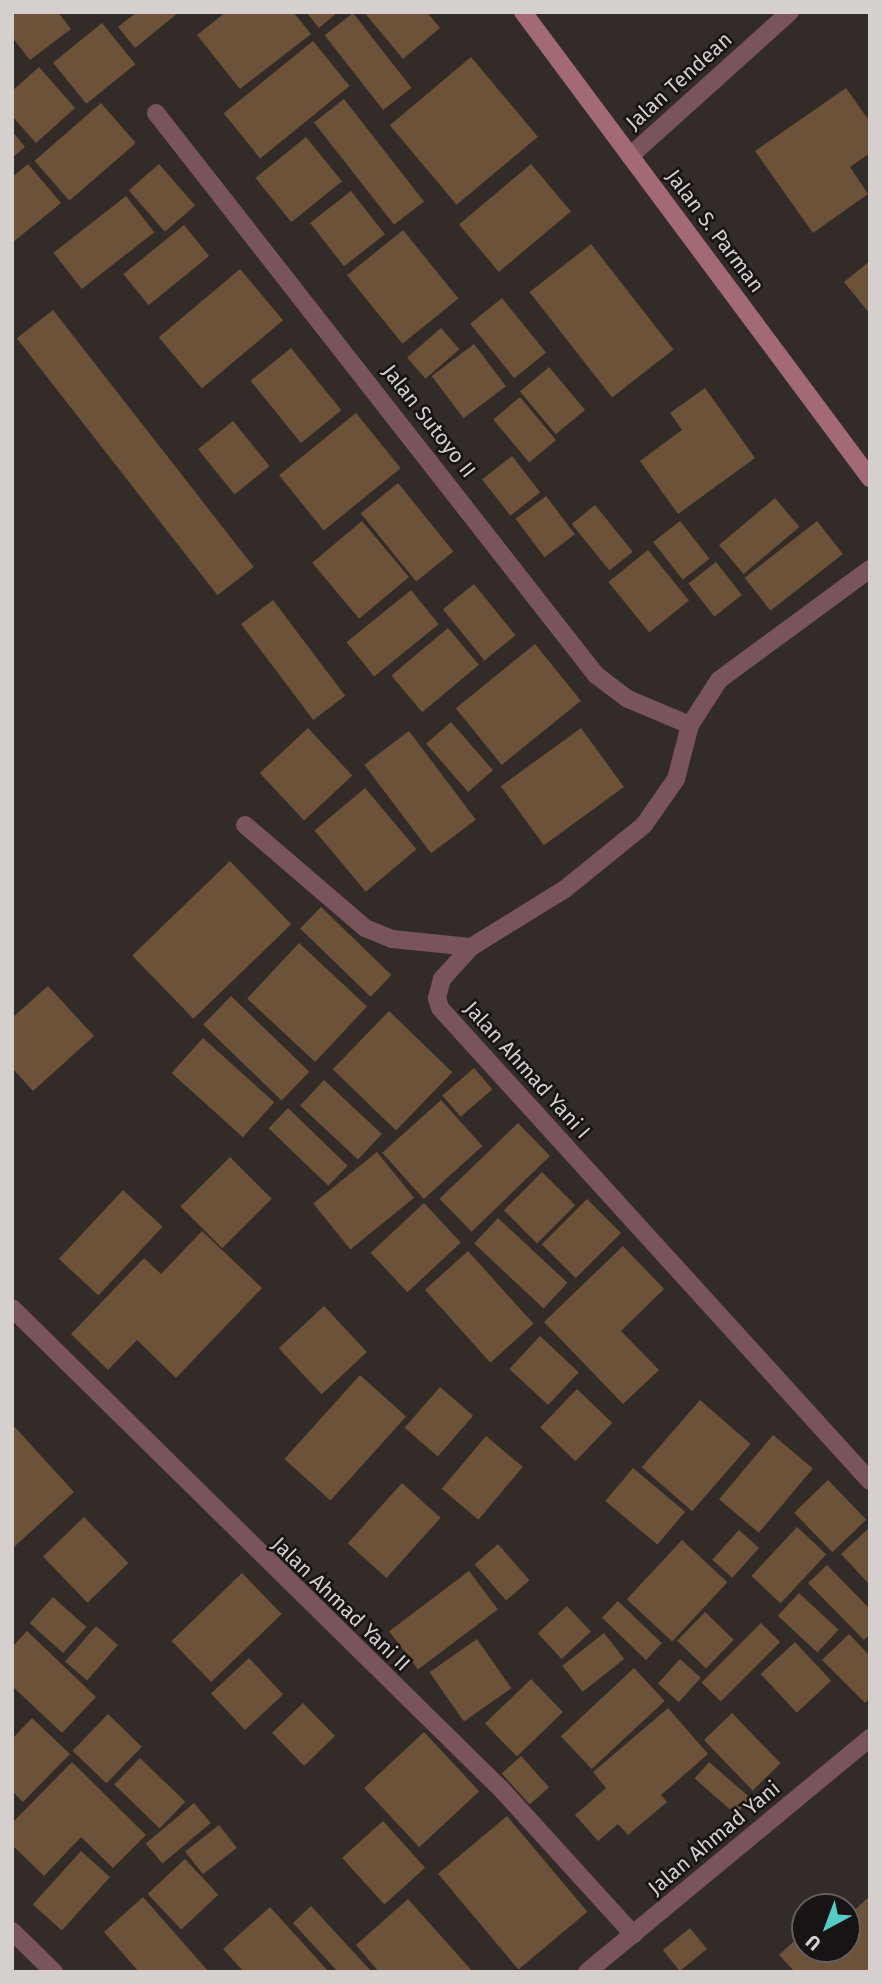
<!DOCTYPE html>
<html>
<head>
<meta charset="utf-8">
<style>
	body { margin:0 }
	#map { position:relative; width:882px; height:1984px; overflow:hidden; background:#332b28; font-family:"Fira Sans",sans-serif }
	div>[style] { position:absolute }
	.building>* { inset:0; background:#6b5238; transform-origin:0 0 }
	.street>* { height:18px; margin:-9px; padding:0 9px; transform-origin:9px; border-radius:9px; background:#79545b }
	.secondary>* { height:18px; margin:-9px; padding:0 9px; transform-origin:9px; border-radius:9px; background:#a36974 }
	span { translate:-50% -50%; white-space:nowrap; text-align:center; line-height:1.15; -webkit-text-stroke:5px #181413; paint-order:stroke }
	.street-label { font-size:21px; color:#d5d0ce }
	.frame { position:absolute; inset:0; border:14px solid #d5d0ce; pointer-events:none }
	.north { position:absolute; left:791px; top:1893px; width:70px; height:70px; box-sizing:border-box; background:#181413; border:2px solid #645f5e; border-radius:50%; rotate:221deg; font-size:19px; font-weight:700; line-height:28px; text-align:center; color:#d5d0ce }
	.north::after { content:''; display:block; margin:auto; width:24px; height:32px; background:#55cdc6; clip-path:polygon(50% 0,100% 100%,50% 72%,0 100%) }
</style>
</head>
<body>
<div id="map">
	<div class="building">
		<i style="clip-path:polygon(12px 12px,58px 12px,71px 29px,30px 60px,12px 37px)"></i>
		<i style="clip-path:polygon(137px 12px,179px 12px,135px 48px,118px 27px)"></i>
		<i style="clip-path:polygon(226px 12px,293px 12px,311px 34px,240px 89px,197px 35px)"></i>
		<i style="clip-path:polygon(306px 12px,338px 12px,319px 28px)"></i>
		<i style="clip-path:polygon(364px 12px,427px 12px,440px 28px,403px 59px)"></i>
		<i style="left:353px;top:13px;width:95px;height:36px;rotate:52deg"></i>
		<i style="left:102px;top:23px;width:53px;height:63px;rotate:51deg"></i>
		<i style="left:313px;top:41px;width:58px;height:115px;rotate:51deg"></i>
		<i style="left:471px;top:57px;width:104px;height:106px;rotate:50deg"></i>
		<i style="clip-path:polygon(39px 67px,75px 108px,36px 143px,12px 116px,12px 91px)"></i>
		<i style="clip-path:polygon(846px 88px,870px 122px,870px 153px,850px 167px,868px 194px,813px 233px,755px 151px)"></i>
		<i style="left:344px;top:99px;width:130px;height:38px;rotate:52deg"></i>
		<i style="left:101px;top:103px;width:53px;height:88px;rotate:49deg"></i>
		<i style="clip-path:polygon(12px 131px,25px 147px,12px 158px)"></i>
		<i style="left:306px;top:137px;width:57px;height:65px;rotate:51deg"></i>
		<i style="clip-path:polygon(28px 164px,61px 203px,12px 243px,12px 177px)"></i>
		<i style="left:159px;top:164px;width:55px;height:40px;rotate:49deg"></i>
		<i style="left:531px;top:164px;width:62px;height:94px;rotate:50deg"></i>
		<i style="left:351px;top:191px;width:55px;height:52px;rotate:52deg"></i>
		<i style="left:126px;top:196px;width:46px;height:92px;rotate:52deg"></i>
		<i style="left:184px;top:225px;width:40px;height:78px;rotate:51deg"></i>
		<i style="left:403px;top:230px;width:88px;height:72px;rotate:51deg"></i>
		<i style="left:591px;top:244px;width:134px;height:78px;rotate:52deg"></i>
		<i style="clip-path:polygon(870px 261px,870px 314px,844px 282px)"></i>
		<i style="left:240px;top:269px;width:67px;height:106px;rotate:50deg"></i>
		<i style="left:502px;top:298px;width:70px;height:41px;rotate:51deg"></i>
		<i style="left:53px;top:310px;width:326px;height:46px;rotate:52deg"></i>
		<i style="left:441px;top:328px;width:28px;height:45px;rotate:49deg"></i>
		<i style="left:474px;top:344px;width:53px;height:53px;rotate:53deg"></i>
		<i style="left:291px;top:348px;width:80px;height:52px;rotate:51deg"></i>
		<i style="left:549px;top:367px;width:56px;height:38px;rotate:50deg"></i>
		<i style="clip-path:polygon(705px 388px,755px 458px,678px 514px,640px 461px,682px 430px,670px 413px)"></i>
		<i style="left:520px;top:397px;width:56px;height:35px;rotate:50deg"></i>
		<i style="left:356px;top:413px;width:71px;height:99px;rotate:51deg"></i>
		<i style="left:233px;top:421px;width:58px;height:45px;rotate:51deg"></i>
		<i style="left:512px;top:456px;width:46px;height:38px;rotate:52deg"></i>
		<i style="left:398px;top:483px;width:88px;height:48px;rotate:51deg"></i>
		<i style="left:546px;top:496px;width:48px;height:38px;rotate:53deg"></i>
		<i style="left:775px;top:498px;width:38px;height:73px;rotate:50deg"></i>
		<i style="left:595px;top:505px;width:60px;height:30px;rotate:51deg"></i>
		<i style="left:362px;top:521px;width:73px;height:65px;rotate:50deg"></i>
		<i style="left:680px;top:521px;width:48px;height:34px;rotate:52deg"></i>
		<i style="left:817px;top:521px;width:42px;height:92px;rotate:52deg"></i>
		<i style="left:648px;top:550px;width:65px;height:51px;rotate:51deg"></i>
		<i style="left:716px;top:562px;width:42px;height:35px;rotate:52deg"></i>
		<i style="left:474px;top:584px;width:66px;height:40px;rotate:51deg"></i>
		<i style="left:411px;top:590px;width:44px;height:83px;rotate:51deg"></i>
		<i style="left:273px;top:600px;width:120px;height:40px;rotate:53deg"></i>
		<i style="left:448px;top:628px;width:48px;height:74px;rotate:50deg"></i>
		<i style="left:535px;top:644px;width:73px;height:102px;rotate:51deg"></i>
		<i style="left:451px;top:722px;width:64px;height:33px;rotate:49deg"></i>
		<i style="left:308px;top:728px;width:65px;height:66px;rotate:47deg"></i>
		<i style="left:581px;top:728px;width:73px;height:99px;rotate:54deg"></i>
		<i style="left:409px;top:731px;width:111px;height:56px;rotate:53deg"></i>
		<i style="left:365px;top:788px;width:80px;height:66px;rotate:50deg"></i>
		<i style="left:230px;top:861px;width:88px;height:136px;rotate:46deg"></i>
		<i style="left:321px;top:907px;width:98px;height:30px;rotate:44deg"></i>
		<i style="left:299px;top:943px;width:93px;height:76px;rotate:43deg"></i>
		<i style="clip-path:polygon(48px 986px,94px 1036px,33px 1091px,12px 1068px,12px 1018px)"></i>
		<i style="left:231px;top:996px;width:109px;height:40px;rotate:44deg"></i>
		<i style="left:389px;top:1011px;width:88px;height:81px;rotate:44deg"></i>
		<i style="left:203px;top:1038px;width:96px;height:47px;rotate:42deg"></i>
		<i style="left:474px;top:1068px;width:28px;height:42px;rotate:49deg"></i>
		<i style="left:324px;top:1080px;width:79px;height:35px;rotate:43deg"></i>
		<i style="left:441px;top:1100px;width:62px;height:79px;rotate:48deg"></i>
		<i style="left:288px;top:1108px;width:83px;height:28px;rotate:44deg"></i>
		<i style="left:518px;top:1123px;width:46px;height:109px;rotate:46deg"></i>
		<i style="left:377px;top:1152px;width:59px;height:82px;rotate:51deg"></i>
		<i style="left:230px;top:1157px;width:59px;height:70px;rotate:45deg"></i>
		<i style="left:542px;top:1172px;width:47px;height:54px;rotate:45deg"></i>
		<i style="left:123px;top:1190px;width:54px;height:94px;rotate:43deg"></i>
		<i style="left:587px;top:1199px;width:48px;height:64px;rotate:45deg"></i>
		<i style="left:424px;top:1203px;width:54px;height:73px;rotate:47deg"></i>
		<i style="left:498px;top:1218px;width:95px;height:35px;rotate:43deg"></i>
		<i style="clip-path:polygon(202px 1231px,262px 1288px,176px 1378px,137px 1340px,108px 1370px,71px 1334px,144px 1258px,161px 1274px)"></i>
		<i style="clip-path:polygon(623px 1246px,664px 1289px,621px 1331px,659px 1370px,623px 1404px,544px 1322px)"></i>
		<i style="left:468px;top:1251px;width:98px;height:58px;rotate:48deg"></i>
		<i style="left:324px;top:1306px;width:63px;height:62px;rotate:47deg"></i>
		<i style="left:540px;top:1336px;width:53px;height:45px;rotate:43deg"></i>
		<i style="left:360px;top:1375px;width:62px;height:113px;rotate:42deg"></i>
		<i style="left:440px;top:1387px;width:44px;height:54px;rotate:41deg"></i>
		<i style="left:577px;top:1389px;width:49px;height:53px;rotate:44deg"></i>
		<i style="left:700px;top:1400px;width:67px;height:89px;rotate:41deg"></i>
		<i style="clip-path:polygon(12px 1424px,74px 1492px,12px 1549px)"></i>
		<i style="left:773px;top:1435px;width:52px;height:84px;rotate:40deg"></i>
		<i style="left:486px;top:1436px;width:48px;height:69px;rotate:40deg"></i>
		<i style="left:633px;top:1468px;width:68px;height:43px;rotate:40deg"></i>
		<i style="left:828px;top:1480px;width:55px;height:47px;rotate:46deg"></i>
		<i style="left:402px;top:1483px;width:52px;height:81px;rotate:42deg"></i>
		<i style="left:84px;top:1517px;width:64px;height:57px;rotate:46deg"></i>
		<i style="left:797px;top:1527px;width:40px;height:67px;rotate:43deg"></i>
		<i style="clip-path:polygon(870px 1527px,870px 1585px,841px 1554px)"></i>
		<i style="left:739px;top:1530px;width:27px;height:40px;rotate:42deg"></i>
		<i style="left:682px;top:1540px;width:62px;height:81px;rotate:43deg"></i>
		<i style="left:498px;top:1544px;width:48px;height:31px;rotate:49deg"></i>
		<i style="clip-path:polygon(827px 1565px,870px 1609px,870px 1634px,864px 1640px,808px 1583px)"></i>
		<i style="left:469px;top:1571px;width:48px;height:100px;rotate:53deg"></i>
		<i style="left:242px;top:1573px;width:57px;height:98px;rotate:46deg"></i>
		<i style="left:799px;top:1593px;width:54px;height:31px;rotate:43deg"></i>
		<i style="left:53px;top:1597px;width:45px;height:35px;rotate:42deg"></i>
		<i style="left:618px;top:1601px;width:61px;height:23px;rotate:44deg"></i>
		<i style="left:567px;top:1606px;width:35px;height:40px;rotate:47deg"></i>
		<i style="left:705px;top:1612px;width:40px;height:40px;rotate:44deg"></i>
		<i style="left:761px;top:1623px;width:27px;height:84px;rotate:45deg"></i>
		<i style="left:96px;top:1626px;width:29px;height:47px;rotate:41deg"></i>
		<i style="clip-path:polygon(27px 1631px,96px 1697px,62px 1733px,12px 1686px,12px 1647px)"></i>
		<i style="left:604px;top:1633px;width:33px;height:53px;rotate:52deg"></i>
		<i style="clip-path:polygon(849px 1634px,870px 1656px,870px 1698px,865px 1703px,822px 1660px)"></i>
		<i style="left:477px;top:1639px;width:60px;height:58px;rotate:55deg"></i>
		<i style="left:795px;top:1642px;width:53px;height:47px;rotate:47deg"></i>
		<i style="left:249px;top:1658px;width:50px;height:52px;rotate:47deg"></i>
		<i style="left:680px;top:1659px;width:28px;height:33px;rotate:42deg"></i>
		<i style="left:634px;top:1668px;width:45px;height:100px;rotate:47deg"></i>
		<i style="left:531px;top:1679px;width:46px;height:64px;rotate:46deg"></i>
		<i style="left:303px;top:1703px;width:46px;height:43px;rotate:46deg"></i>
		<i style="clip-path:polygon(668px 1708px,708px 1754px,661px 1795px,667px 1802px,628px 1835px,618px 1824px,598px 1841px,575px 1815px,606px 1788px,593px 1772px)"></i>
		<i style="left:732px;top:1713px;width:70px;height:39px;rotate:46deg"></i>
		<i style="left:108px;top:1714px;width:47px;height:51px;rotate:44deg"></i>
		<i style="clip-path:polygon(32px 1718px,70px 1754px,23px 1802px,12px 1791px,12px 1739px)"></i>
		<i style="left:424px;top:1732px;width:81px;height:82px;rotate:47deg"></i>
		<i style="left:521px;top:1756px;width:42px;height:26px;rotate:48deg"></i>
		<i style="left:140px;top:1758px;width:63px;height:37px;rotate:44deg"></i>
		<i style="clip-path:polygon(72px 1762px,146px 1835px,113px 1868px,81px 1837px,44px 1876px,12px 1845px,12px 1823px)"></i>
		<i style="left:709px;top:1762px;width:55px;height:22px;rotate:41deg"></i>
		<i style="left:194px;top:1803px;width:26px;height:63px;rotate:50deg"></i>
		<i style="left:507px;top:1816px;width:125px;height:90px;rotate:50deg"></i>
		<i style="left:383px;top:1821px;width:63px;height:55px;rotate:48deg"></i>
		<i style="left:219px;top:1825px;width:29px;height:43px;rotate:52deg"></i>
		<i style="left:81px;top:1851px;width:39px;height:72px;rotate:42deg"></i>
		<i style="left:185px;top:1859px;width:49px;height:51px;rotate:47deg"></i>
		<i style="clip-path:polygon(870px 1896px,870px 1972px,795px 1972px,779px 1955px,805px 1931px,805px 1949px,847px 1949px,847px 1917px)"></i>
		<i style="clip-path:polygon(143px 1897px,209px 1972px,139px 1972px,104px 1932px)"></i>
		<i style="clip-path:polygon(408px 1899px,473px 1972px,379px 1972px,356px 1945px)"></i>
		<i style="clip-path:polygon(311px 1906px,372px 1972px,338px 1972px,293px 1923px)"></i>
		<i style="clip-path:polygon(270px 1907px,329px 1972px,244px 1972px,223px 1949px)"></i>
		<i style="left:690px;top:1928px;width:27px;height:35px;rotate:51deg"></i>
	</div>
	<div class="street">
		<i style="left:156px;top:113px;width:714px;rotate:51.94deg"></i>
		<i style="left:596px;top:675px;width:40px;rotate:37deg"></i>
		<i style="left:628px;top:699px;width:67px;rotate:22.8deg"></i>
		<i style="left:630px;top:156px;width:215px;rotate:-42deg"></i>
		<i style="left:870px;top:569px;width:187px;rotate:143.7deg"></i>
		<i style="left:719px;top:680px;width:54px;rotate:122.8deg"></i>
		<i style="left:690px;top:725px;width:56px;rotate:104.5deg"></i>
		<i style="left:676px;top:779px;width:56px;rotate:124.8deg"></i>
		<i style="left:644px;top:825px;width:102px;rotate:141deg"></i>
		<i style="left:565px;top:889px;width:110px;rotate:148.3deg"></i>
		<i style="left:471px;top:947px;width:43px;rotate:132.2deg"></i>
		<i style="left:442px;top:979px;width:20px;rotate:105deg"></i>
		<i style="left:437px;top:998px;width:10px;rotate:73deg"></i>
		<i style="left:440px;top:1008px;width:639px;rotate:47.73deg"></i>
		<i style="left:245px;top:825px;width:158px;rotate:40.6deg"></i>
		<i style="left:365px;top:928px;width:29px;rotate:22deg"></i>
		<i style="left:392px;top:939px;width:79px;rotate:5.8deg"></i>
		<i style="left:12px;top:1308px;width:686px;rotate:44.53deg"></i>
		<i style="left:501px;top:1789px;width:197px;rotate:47.7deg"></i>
		<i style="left:12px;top:1931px;width:59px;rotate:44.3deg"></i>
		<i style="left:587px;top:1972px;width:367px;rotate:-39.6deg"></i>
	</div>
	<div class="secondary">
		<i style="left:523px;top:12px;width:581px;rotate:53.33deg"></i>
	</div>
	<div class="street-label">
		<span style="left:679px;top:81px;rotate:-42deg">Jalan Tendean</span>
		<span style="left:715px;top:231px;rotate:53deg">Jalan S. Parman</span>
		<span style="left:429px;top:421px;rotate:52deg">Jalan Sutoyo II</span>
		<span style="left:527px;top:1070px;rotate:48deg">Jalan Ahmad Yani I</span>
		<span style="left:341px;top:1604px;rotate:44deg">Jalan Ahmad Yani II</span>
		<span style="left:714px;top:1838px;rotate:-40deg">Jalan Ahmad Yani</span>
	</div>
	<div class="frame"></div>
	<div class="north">U</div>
</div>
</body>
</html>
